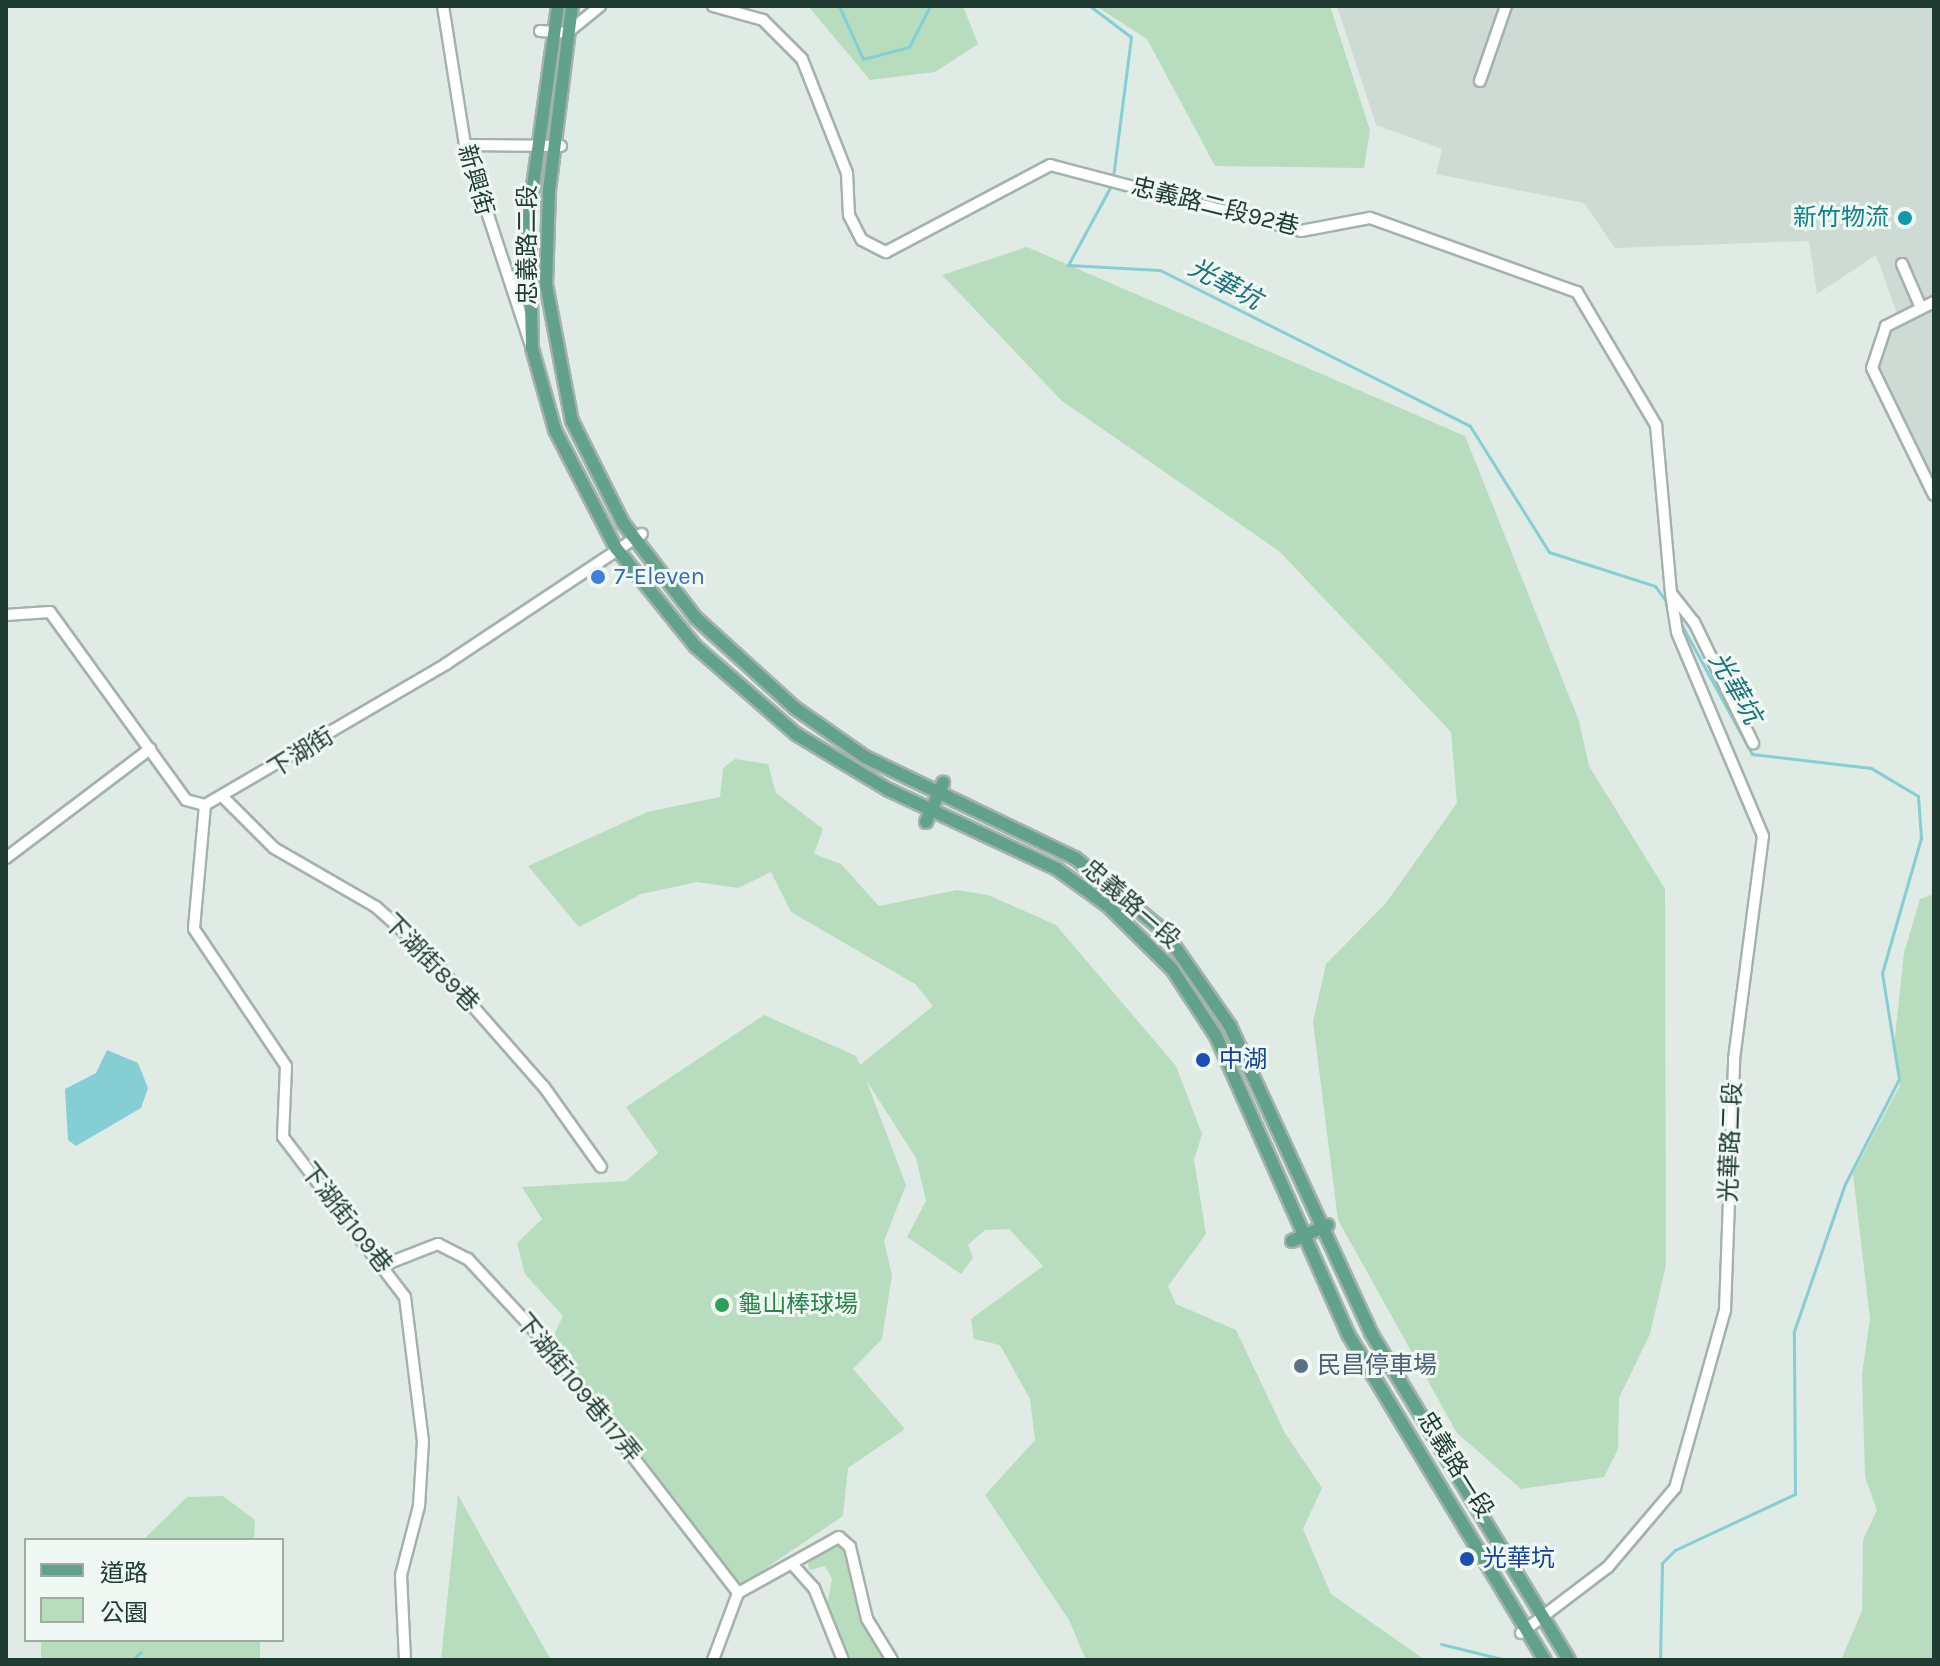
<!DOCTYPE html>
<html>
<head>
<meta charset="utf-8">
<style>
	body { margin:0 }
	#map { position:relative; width:1940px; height:1666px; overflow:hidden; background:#e0ebe5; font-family:Karla,"Noto Sans TC",sans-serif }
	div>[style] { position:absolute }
	.built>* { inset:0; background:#cedbd4 }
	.green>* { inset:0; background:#b7ddbe; transform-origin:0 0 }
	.water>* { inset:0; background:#85ced3 }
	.stream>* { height:3px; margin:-1.5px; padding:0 1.5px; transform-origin:1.5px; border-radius:1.5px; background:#85ced3 }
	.roads { filter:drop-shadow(2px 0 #a3b3ac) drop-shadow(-2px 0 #a3b3ac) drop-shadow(0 2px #a3b3ac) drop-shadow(0 -2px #a3b3ac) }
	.minor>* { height:10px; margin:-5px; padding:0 5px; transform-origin:5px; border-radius:5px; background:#fff }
	.major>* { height:12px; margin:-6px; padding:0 6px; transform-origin:6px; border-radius:6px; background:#62a28c }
	.dots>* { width:22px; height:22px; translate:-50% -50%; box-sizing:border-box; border:4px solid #f0f8f3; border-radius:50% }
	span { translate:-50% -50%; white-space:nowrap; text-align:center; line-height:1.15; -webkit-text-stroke:6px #f0f8f3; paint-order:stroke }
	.street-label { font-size:24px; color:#203c32 }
	.culture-label { font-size:24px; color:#0d838f }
	.right { translate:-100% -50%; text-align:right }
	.shop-label { font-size:24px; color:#366cbe }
	.left { translate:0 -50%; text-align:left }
	.transit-label { font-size:24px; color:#164399 }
	.leisure-label { font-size:24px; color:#27864d }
	.service-label { font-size:24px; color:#4e5e75 }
	.water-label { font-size:26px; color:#18737a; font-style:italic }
	.frame { position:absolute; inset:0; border:8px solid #203c32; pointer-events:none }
	.legend { position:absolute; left:24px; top:1538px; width:260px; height:104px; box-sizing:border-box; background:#f0f8f3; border:2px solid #9dada6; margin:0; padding:10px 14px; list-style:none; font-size:24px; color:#203c32 }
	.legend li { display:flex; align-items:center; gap:16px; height:40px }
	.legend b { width:40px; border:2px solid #9dada6 }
</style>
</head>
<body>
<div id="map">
	<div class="built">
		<i style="clip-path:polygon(1337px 6px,1934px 6px,1934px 487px,1878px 370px,1896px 311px,1876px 255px,1817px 294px,1809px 241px,1615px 248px,1584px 203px,1436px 174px,1442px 149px,1376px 125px)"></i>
	</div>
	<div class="green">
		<i style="clip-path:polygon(808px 6px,963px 6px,978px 44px,935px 72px,870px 80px)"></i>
		<i style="clip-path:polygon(1096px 6px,1330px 6px,1370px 130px,1364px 168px,1215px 166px,1147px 39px)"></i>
		<i style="clip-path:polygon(1027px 247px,1465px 436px,1579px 721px,1589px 766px,1665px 889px,1666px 1265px,1650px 1334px,1619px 1398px,1618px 1449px,1604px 1477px,1521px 1489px,1457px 1433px,1338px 1220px,1313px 1022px,1326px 964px,1386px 903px,1457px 803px,1451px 732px,1279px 551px,1062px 401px,942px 275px)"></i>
		<i style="clip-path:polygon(735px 759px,768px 764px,776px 793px,823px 829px,814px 854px,841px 864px,879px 906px,957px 890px,988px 895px,1056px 925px,1176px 1066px,1202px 1134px,1194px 1160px,1206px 1234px,1168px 1286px,1176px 1304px,1236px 1330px,1285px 1433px,1322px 1488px,1303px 1529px,1331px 1594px,1425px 1660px,1086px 1660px,1069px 1620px,985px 1495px,1035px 1440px,1030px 1399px,1000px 1345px,974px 1339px,971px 1319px,1043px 1266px,1009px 1229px,985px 1230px,968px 1245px,973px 1258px,961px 1274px,907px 1237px,926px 1201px,916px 1158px,866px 1080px,906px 1185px,884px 1241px,892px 1275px,882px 1339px,853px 1369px,905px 1429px,848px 1468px,843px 1516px,741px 1585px,552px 1339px,563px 1316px,525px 1274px,517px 1243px,542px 1219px,522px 1187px,626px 1181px,658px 1153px,626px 1107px,764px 1015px,856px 1056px,860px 1065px,933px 1006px,915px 984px,791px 912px,771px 872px,738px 888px,697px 882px,641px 894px,579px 927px,528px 866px,647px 812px,720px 797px,723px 768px)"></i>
		<i style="clip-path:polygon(1934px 894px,1934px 1660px,1841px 1660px,1862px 1611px,1863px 1540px,1877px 1510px,1865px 1477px,1862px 1374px,1870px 1319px,1853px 1174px,1900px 1085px,1894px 1046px,1904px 953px,1920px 899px)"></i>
		<i style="clip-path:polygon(458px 1495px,501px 1572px,551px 1660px,441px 1660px)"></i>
		<i style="clip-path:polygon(223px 1496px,255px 1520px,254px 1540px,143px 1540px,187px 1497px)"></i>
		<i style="clip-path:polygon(837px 1542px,849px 1557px,863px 1623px,886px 1660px,852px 1660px,826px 1612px,832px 1579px,825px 1566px,810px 1570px,806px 1559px)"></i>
		<i style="left:41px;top:1640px;width:219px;height:29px"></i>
	</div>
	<div class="water">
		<i style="clip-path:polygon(107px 1050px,138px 1063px,148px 1088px,141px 1108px,76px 1146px,68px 1140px,65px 1089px,96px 1073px)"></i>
	</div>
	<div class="stream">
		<i style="left:839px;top:6px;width:58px;rotate:65.6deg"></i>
		<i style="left:863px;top:59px;width:48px;rotate:-14.6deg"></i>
		<i style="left:909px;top:47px;width:46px;rotate:-62.9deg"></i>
		<i style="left:1090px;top:6px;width:51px;rotate:37.1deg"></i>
		<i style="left:1131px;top:37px;width:141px;rotate:97.3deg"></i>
		<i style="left:1112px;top:184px;width:92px;rotate:118.5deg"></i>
		<i style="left:1068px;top:265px;width:92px;rotate:3.1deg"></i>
		<i style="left:1160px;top:270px;width:347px;rotate:26.7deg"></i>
		<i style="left:1470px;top:426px;width:149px;rotate:57.9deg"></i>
		<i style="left:1549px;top:552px;width:111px;rotate:17.8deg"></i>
		<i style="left:1655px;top:586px;width:22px;rotate:54deg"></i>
		<i style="left:1441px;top:1644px;width:67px;rotate:13.8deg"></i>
		<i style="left:132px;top:1660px;width:12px;rotate:-42deg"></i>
		<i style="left:1660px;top:1660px;width:97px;rotate:-88.8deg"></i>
		<i style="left:1662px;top:1563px;width:18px;rotate:-45deg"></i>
		<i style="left:1675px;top:1550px;width:132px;rotate:-25deg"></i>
		<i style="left:1795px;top:1494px;width:163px;rotate:-90.4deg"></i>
		<i style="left:1794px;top:1331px;width:156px;rotate:-70.9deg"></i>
		<i style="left:1845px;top:1184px;width:118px;rotate:-62.8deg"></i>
		<i style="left:1899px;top:1079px;width:107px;rotate:-99.1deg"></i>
		<i style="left:1882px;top:973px;width:141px;rotate:-73.9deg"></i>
		<i style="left:1921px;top:838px;width:42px;rotate:-94.1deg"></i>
		<i style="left:1918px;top:796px;width:55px;rotate:-149.2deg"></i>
		<i style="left:1871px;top:768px;width:120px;rotate:-173.3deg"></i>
		<i style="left:1752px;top:754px;width:153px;rotate:-118.6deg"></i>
	</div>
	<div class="roads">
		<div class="minor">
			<i style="left:443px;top:6px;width:141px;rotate:81deg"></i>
			<i style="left:465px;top:145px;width:208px;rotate:71.8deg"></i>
			<i style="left:713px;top:6px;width:52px;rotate:15.6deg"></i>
			<i style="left:763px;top:20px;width:55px;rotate:45deg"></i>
			<i style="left:802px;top:59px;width:123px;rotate:68.5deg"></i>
			<i style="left:847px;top:173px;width:42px;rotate:87.3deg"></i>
			<i style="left:849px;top:215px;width:28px;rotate:63deg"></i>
			<i style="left:862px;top:240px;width:27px;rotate:27deg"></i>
			<i style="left:886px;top:252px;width:186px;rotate:-27.9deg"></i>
			<i style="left:1050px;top:165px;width:260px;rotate:14.7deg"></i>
			<i style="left:1301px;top:231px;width:70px;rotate:-10.7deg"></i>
			<i style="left:1370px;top:218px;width:220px;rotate:19.7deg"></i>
			<i style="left:1577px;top:292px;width:155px;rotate:59.3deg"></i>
			<i style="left:1656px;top:425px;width:169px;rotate:84.9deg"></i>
			<i style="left:1671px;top:593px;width:37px;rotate:52deg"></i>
			<i style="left:1694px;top:622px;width:135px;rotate:64deg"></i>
			<i style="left:540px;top:31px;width:27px;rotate:4deg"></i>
			<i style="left:567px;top:33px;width:43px;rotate:-39.3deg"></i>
			<i style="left:1480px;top:81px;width:79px;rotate:-70.9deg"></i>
			<i style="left:465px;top:145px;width:96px;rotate:0.6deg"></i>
			<i style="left:1902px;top:264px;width:48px;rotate:66.6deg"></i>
			<i style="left:1934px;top:302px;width:54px;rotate:153.4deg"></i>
			<i style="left:1886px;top:326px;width:44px;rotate:108.4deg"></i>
			<i style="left:1872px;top:368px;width:141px;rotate:64deg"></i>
			<i style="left:6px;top:615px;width:44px;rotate:-3.9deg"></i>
			<i style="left:50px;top:612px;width:232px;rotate:54.1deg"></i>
			<i style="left:186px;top:800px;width:20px;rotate:15deg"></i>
			<i style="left:205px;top:805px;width:279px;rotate:-30.3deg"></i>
			<i style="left:446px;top:664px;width:235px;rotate:-33.6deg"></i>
			<i style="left:225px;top:799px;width:69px;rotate:45deg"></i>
			<i style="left:274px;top:848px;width:118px;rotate:30deg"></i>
			<i style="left:376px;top:907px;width:59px;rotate:41.6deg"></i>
			<i style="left:420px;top:946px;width:188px;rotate:48.7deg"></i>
			<i style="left:544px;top:1087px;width:98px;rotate:54.5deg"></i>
			<i style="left:205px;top:805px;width:124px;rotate:95.1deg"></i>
			<i style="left:194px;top:929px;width:165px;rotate:56.1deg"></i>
			<i style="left:286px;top:1066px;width:71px;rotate:92.4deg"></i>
			<i style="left:283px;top:1137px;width:201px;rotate:52.7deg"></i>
			<i style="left:405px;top:1297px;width:145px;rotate:82.9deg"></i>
			<i style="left:423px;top:1441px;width:65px;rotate:93.5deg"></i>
			<i style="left:419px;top:1506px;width:71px;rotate:104.6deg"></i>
			<i style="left:401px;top:1575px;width:85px;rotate:87.3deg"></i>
			<i style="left:6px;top:858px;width:181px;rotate:-37.1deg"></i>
			<i style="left:384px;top:1265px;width:58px;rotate:-21.3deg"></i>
			<i style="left:438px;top:1244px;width:34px;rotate:27deg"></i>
			<i style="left:468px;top:1259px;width:109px;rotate:47.2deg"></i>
			<i style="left:542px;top:1339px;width:321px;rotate:52.3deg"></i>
			<i style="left:794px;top:1566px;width:30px;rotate:48deg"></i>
			<i style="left:814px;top:1588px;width:78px;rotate:68.1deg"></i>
			<i style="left:738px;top:1593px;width:115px;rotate:-29deg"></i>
			<i style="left:839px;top:1537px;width:15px;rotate:42deg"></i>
			<i style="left:850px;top:1547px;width:74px;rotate:76.7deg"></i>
			<i style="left:867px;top:1619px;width:48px;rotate:58.6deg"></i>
			<i style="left:1521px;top:1633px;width:109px;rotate:-37.2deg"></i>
			<i style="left:1608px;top:1567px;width:104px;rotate:-49.7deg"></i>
			<i style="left:1675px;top:1488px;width:185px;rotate:-74.3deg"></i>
			<i style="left:1725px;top:1310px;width:251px;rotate:-87.9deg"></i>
			<i style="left:1734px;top:1059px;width:225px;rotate:-82.6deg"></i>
			<i style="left:1763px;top:836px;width:221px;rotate:-112.9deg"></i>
			<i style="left:1677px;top:632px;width:37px;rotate:-99deg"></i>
			<i style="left:713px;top:1660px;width:72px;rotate:-69.5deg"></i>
		</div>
		<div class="major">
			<i style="left:558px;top:6px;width:210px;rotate:97.9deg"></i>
			<i style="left:529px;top:214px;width:134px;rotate:88.7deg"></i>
			<i style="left:532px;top:348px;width:85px;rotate:74.3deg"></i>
			<i style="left:555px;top:430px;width:133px;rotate:62.7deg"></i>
			<i style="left:616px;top:548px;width:126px;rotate:51.1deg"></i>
			<i style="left:695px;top:646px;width:134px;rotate:41.1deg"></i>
			<i style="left:796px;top:734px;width:109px;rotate:31.1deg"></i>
			<i style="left:889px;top:790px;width:186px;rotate:25.2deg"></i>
			<i style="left:1057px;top:869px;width:62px;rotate:35.8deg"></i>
			<i style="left:1107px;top:905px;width:91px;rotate:44.6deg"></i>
			<i style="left:1172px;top:969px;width:80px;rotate:56.7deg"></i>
			<i style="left:1216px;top:1036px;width:326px;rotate:66.1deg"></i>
			<i style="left:1348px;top:1334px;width:381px;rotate:58.9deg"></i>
			<i style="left:572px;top:6px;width:185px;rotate:97.1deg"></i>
			<i style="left:549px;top:190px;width:94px;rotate:91.8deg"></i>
			<i style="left:546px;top:284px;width:139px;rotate:79.3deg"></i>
			<i style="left:572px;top:421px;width:114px;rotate:63.4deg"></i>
			<i style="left:623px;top:523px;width:120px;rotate:52.5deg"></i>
			<i style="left:696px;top:618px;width:134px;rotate:42.3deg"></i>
			<i style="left:795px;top:708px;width:85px;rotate:35deg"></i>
			<i style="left:865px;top:757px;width:233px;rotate:25.7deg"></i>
			<i style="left:1075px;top:858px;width:115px;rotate:39.4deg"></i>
			<i style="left:1164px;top:931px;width:116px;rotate:55.2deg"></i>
			<i style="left:1230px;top:1026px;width:338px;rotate:65.3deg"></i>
			<i style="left:1371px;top:1333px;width:382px;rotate:58.8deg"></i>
			<i style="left:926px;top:822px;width:43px;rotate:-66.4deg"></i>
			<i style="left:1292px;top:1241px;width:39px;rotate:-24deg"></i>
		</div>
	</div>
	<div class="dots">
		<i style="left:1905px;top:218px;background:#0f9aa8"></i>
		<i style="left:598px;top:577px;background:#3f7fe0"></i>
		<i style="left:1203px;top:1060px;background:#1a4fb4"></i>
		<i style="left:722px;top:1305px;background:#2e9e5b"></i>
		<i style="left:1301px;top:1366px;background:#5c6f8a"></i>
		<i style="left:1467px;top:1559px;background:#1a4fb4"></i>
	</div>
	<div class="street-label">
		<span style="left:475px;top:180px;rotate:74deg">新興街</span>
		<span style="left:1215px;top:207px;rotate:14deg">忠義路二段92巷</span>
		<span style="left:528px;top:245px;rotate:-90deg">忠義路二段</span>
		<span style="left:301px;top:753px;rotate:-32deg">下湖街</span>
		<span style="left:1131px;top:904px;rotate:41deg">忠義路一段</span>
		<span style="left:431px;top:963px;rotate:46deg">下湖街89巷</span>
		<span style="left:1731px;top:1142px;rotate:-88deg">光華路二段</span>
		<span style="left:346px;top:1218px;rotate:52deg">下湖街109巷</span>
		<span style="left:578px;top:1388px;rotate:51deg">下湖街109巷117弄</span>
		<span style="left:1455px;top:1465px;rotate:58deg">忠義路一段</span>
	</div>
	<div class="culture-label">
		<span class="right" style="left:1889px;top:218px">新竹物流</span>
	</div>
	<div class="shop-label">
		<span class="left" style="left:614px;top:577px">7-Eleven</span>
	</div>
	<div class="transit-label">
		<span class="left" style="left:1219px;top:1060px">中湖</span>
		<span class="left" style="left:1483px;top:1559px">光華坑</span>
	</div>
	<div class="leisure-label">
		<span class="left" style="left:738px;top:1305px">龜山棒球場</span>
	</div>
	<div class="service-label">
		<span class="left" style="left:1317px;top:1366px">民昌停車場</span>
	</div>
	<div class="water-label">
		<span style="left:1225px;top:284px;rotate:28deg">光華坑</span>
		<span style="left:1735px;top:688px;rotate:60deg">光華坑</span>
	</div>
	<div class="frame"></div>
	<ul class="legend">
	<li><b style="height:10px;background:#62a28c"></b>道路</li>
	<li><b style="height:22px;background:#b7ddbe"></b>公園</li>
	</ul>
</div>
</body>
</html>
